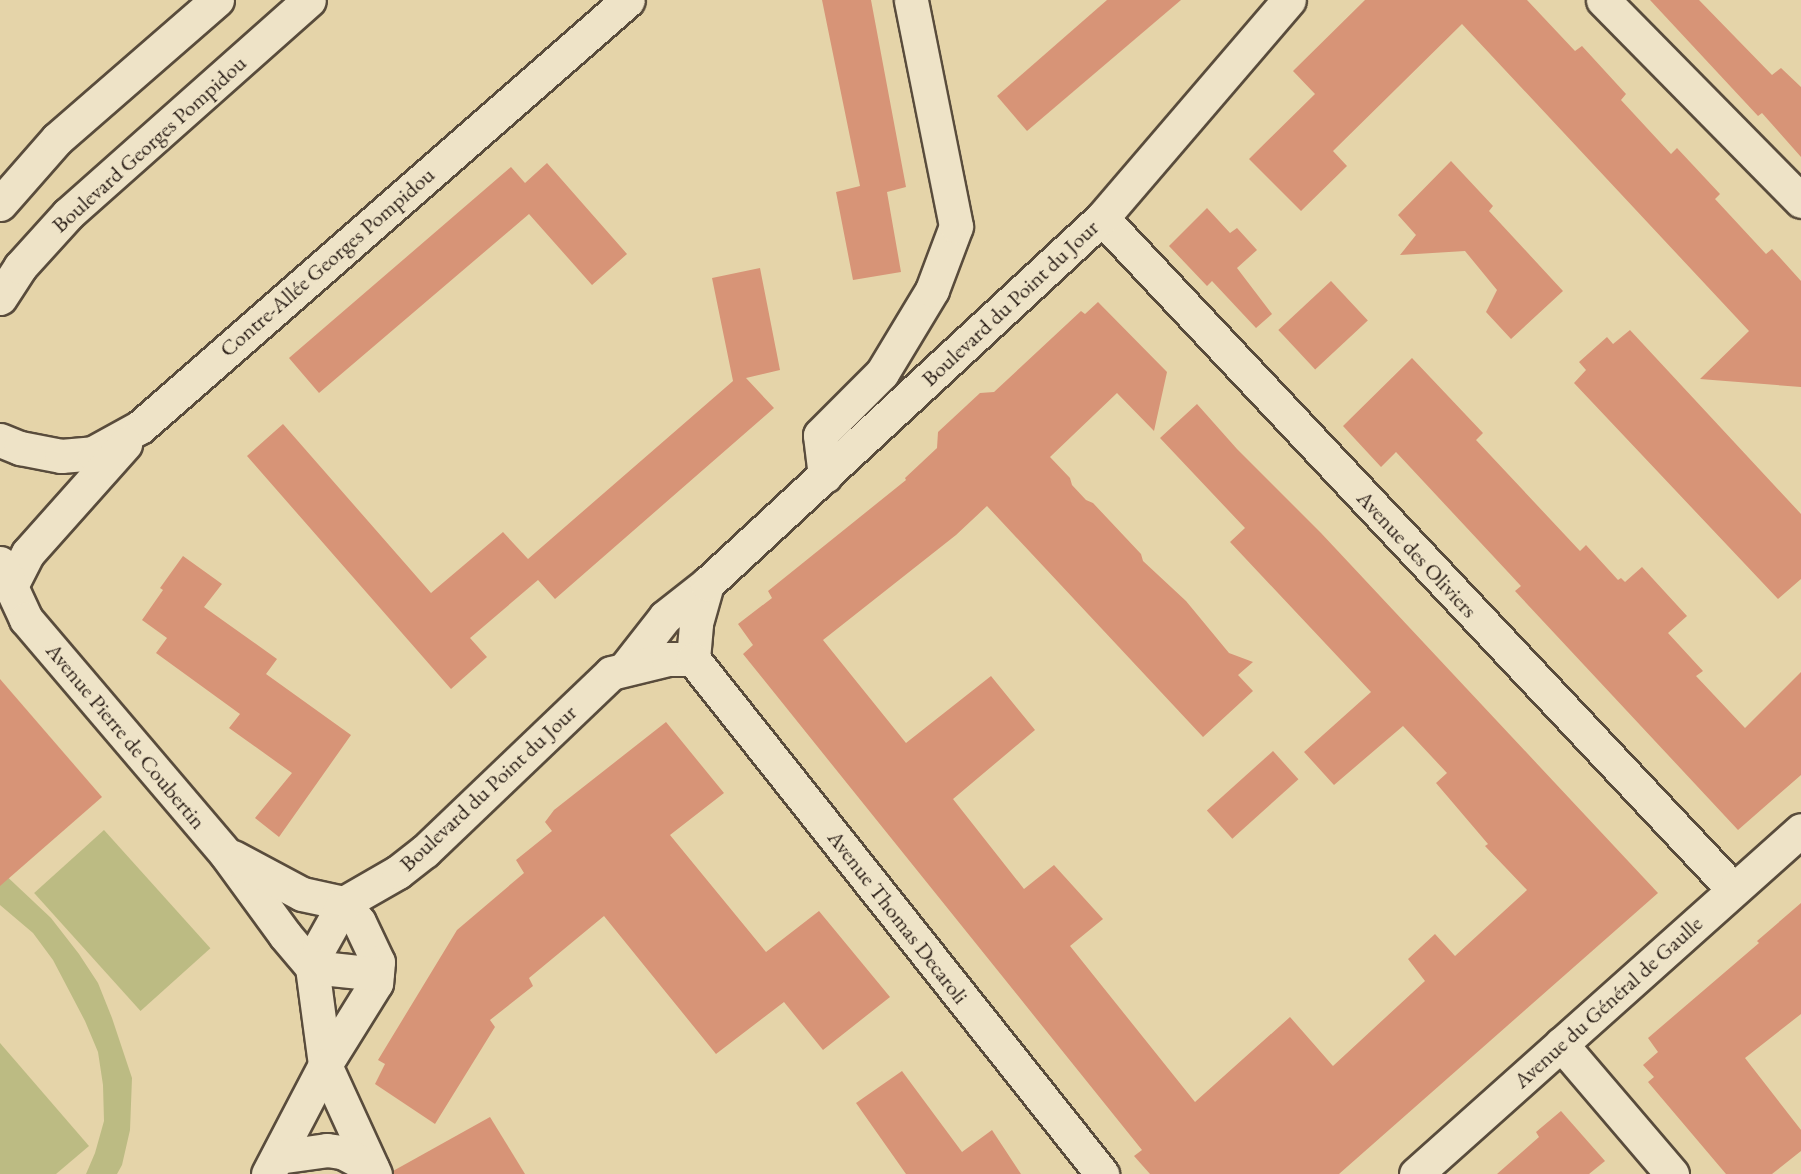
<!DOCTYPE html>
<html>
<head>
<meta charset="utf-8">
<style>
	body { margin:0 }
	#map { position:relative; width:1801px; height:1174px; overflow:hidden; background:#e5d4a9; font-family:"EB Garamond",serif }
	div>[style] { position:absolute }
	.green>* { inset:0; background:#bcbb83; transform-origin:0 0 }
	.building>* { inset:0; background:#d79477; transform-origin:0 0 }
	.roads { filter:drop-shadow(2px 0 #594c3c) drop-shadow(-2px 0 #594c3c) drop-shadow(0 2px #594c3c) drop-shadow(0 -2px #594c3c) }
	.street>* { height:33px; margin:-16.5px; padding:0 16.5px; transform-origin:16.5px; border-radius:16.5px; background:#eee3c7 }
	.secondary>* { height:33px; margin:-16.5px; padding:0 16.5px; transform-origin:16.5px; border-radius:16.5px; background:#eee3c7 }
	span { translate:-50% -50%; white-space:nowrap; text-align:center; line-height:1.15; -webkit-text-stroke:4.5px #eee3c7; paint-order:stroke }
	.street-label { font-size:22px; color:#2a1e17 }
</style>
</head>
<body>
<div id="map">
	<div class="green">
		<i style="left:104px;top:830px;width:159px;height:94px;rotate:48deg"></i>
		<i style="clip-path:polygon(0 870px,51px 918px,79px 954px,98px 983px,112px 1018px,132px 1078px,130px 1130px,122px 1165px,117px 1174px,86px 1174px,95px 1153px,104px 1121px,103px 1085px,98px 1052px,85px 1021px,53px 960px,33px 933px,0 905px)"></i>
		<i style="clip-path:polygon(0 1043px,89px 1146px,56px 1174px,0 1174px)"></i>
	</div>
	<div class="building">
		<i style="clip-path:polygon(822px 0,871px 0,906px 187px,887px 192px,901px 272px,853px 280px,836px 192px,860px 186px)"></i>
		<i style="clip-path:polygon(1107px 0,1181px 0,1027px 131px,997px 96px)"></i>
		<i style="clip-path:polygon(1365px 0,1527px 0,1575px 51px,1582px 46px,1626px 94px,1621px 100px,1671px 154px,1677px 148px,1720px 194px,1715px 199px,1766px 254px,1772px 249px,1801px 281px,1801px 387px,1700px 379px,1749px 331px,1462px 24px,1333px 151px,1347px 166px,1301px 211px,1249px 159px,1315px 94px,1293px 71px)"></i>
		<i style="clip-path:polygon(1650px 0,1699px 0,1772px 75px,1781px 68px,1801px 87px,1801px 157px,1762px 113px,1758px 116px)"></i>
		<i style="clip-path:polygon(1451px 161px,1493px 206px,1489px 211px,1563px 291px,1511px 339px,1486px 312px,1497px 290px,1465px 251px,1400px 255px,1416px 235px,1398px 215px)"></i>
		<i style="clip-path:polygon(547px 163px,627px 254px,592px 285px,529px 214px,319px 393px,289px 358px,511px 167px,525px 183px)"></i>
		<i style="clip-path:polygon(1207px 208px,1230px 233px,1237px 228px,1257px 250px,1237px 268px,1272px 314px,1256px 328px,1212px 281px,1207px 286px,1169px 246px)"></i>
		<i style="clip-path:polygon(760px 268px,780px 370px,746px 378px,774px 408px,555px 599px,538px 580px,470px 638px,487px 657px,451px 689px,247px 456px,283px 424px,431px 593px,503px 532px,528px 559px,733px 381px,712px 278px)"></i>
		<i style="left:1331px;top:281px;width:54px;height:72px;rotate:47deg"></i>
		<i style="clip-path:polygon(1098px 302px,1167px 372px,1154px 431px,1117px 393px,1050px 457px,1070px 478px,1072px 485px,1086px 500px,1093px 503px,1141px 554px,1143px 561px,1186px 601px,1229px 653px,1253px 662px,1238px 675px,1253px 691px,1203px 737px,987px 506px,956px 535px,823px 640px,906px 743px,991px 676px,1035px 730px,953px 799px,1024px 889px,1054px 865px,1103px 919px,1070px 946px,1195px 1102px,1290px 1017px,1333px 1066px,1425px 981px,1408px 959px,1435px 934px,1455px 956px,1527px 890px,1485px 846px,1488px 844px,1436px 783px,1447px 773px,1403px 726px,1334px 785px,1304px 752px,1371px 692px,1230px 542px,1245px 528px,1160px 438px,1197px 404px,1237px 449px,1321px 533px,1658px 893px,1339px 1174px,1150px 1174px,1134px 1156px,1142px 1150px,743px 654px,753px 645px,738px 624px,772px 598px,768px 591px,906px 480px,905px 478px,937px 448px,938px 432px,980px 393px,994px 392px,1081px 311px,1085px 314px)"></i>
		<i style="clip-path:polygon(1630px 330px,1801px 514px,1801px 579px,1778px 599px,1574px 383px,1586px 370px,1579px 362px,1607px 337px,1613px 344px)"></i>
		<i style="clip-path:polygon(1412px 358px,1483px 433px,1476px 440px,1580px 551px,1586px 545px,1618px 580px,1621px 578px,1625px 582px,1642px 567px,1687px 616px,1668px 633px,1703px 671px,1696px 676px,1745px 728px,1801px 672px,1801px 775px,1738px 830px,1515px 591px,1521px 586px,1396px 452px,1381px 467px,1343px 426px)"></i>
		<i style="clip-path:polygon(183px 556px,222px 584px,204px 607px,277px 659px,266px 674px,351px 735px,279px 837px,255px 818px,292px 773px,229px 728px,240px 714px,156px 653px,167px 638px,142px 620px,163px 590px,160px 588px)"></i>
		<i style="clip-path:polygon(0 679px,102px 797px,0 886px)"></i>
		<i style="clip-path:polygon(666px 722px,724px 793px,670px 835px,766px 952px,819px 911px,890px 997px,823px 1050px,784px 1002px,716px 1054px,604px 916px,529px 978px,533px 986px,490px 1020px,495px 1027px,435px 1124px,375px 1084px,385px 1064px,378px 1060px,457px 930px,524px 873px,516px 860px,552px 831px,545px 822px,554px 810px)"></i>
		<i style="left:1273px;top:751px;width:38px;height:89px;rotate:48deg"></i>
		<i style="clip-path:polygon(1801px 903px,1801px 1014px,1745px 1058px,1801px 1130px,1801px 1151px,1772px 1174px,1726px 1174px,1648px 1082px,1654px 1077px,1643px 1065px,1658px 1052px,1648px 1038px,1759px 943px,1757px 941px)"></i>
		<i style="clip-path:polygon(902px 1071px,962px 1152px,992px 1130px,1021px 1174px,906px 1174px,856px 1103px)"></i>
		<i style="clip-path:polygon(1561px 1111px,1605px 1161px,1589px 1174px,1497px 1174px,1539px 1137px,1536px 1132px)"></i>
		<i style="clip-path:polygon(490px 1117px,525px 1174px,393px 1174px,393px 1171px)"></i>
	</div>
	<div class="roads">
		<div class="street">
			<i style="left:1603px;top:0;width:282px;rotate:45.4deg"></i>
			<i style="left:1102px;top:218px;width:921px;rotate:46.76deg"></i>
			<i style="left:0;top:440px;width:22px;rotate:22deg"></i>
			<i style="left:20px;top:448px;width:42px;rotate:11deg"></i>
			<i style="left:61px;top:456px;width:32px;rotate:-5deg"></i>
			<i style="left:93px;top:453px;width:54px;rotate:-29deg"></i>
			<i style="left:140px;top:427px;width:648px;rotate:-41.19deg"></i>
			<i style="left:825px;top:476px;width:41px;rotate:-97deg"></i>
			<i style="left:820px;top:435px;width:88px;rotate:-45deg"></i>
			<i style="left:882px;top:373px;width:97px;rotate:-58.9deg"></i>
			<i style="left:932px;top:290px;width:68px;rotate:-69.4deg"></i>
			<i style="left:956px;top:226px;width:230px;rotate:-101.3deg"></i>
			<i style="left:10px;top:588px;width:39px;rotate:-63deg"></i>
			<i style="left:28px;top:553px;width:146px;rotate:-48.3deg"></i>
			<i style="left:693px;top:659px;width:36px;rotate:-85deg"></i>
			<i style="left:696px;top:623px;width:41px;rotate:-74.2deg"></i>
			<i style="left:626px;top:667px;width:63px;rotate:-52deg"></i>
			<i style="left:665px;top:617px;width:53px;rotate:-38.2deg"></i>
			<i style="left:707px;top:584px;width:538px;rotate:-42.82deg"></i>
			<i style="left:1102px;top:218px;width:287px;rotate:-49.4deg"></i>
			<i style="left:1561px;top:1044px;width:171px;rotate:49.5deg"></i>
		</div>
		<div class="secondary">
			<i style="left:0;top:204px;width:86px;rotate:-48.8deg"></i>
			<i style="left:57px;top:139px;width:212px;rotate:-41deg"></i>
			<i style="left:0;top:298px;width:37px;rotate:-57deg"></i>
			<i style="left:20px;top:267px;width:72px;rotate:-47.8deg"></i>
			<i style="left:68px;top:214px;width:322px;rotate:-41.6deg"></i>
			<i style="left:0;top:563px;width:62px;rotate:65.1deg"></i>
			<i style="left:26px;top:619px;width:309px;rotate:49.6deg"></i>
			<i style="left:226px;top:854px;width:100px;rotate:53.9deg"></i>
			<i style="left:285px;top:935px;width:42px;rotate:49.8deg"></i>
			<i style="left:312px;top:967px;width:99px;rotate:82.4deg"></i>
			<i style="left:325px;top:1065px;width:120px;rotate:65.4deg"></i>
			<i style="left:233px;top:857px;width:78px;rotate:28.2deg"></i>
			<i style="left:302px;top:894px;width:43px;rotate:12.1deg"></i>
			<i style="left:344px;top:903px;width:24px;rotate:52deg"></i>
			<i style="left:359px;top:922px;width:44px;rotate:64.6deg"></i>
			<i style="left:378px;top:962px;width:21px;rotate:95deg"></i>
			<i style="left:376px;top:983px;width:97px;rotate:121.9deg"></i>
			<i style="left:325px;top:1065px;width:123px;rotate:117.6deg"></i>
			<i style="left:344px;top:903px;width:62px;rotate:-29.9deg"></i>
			<i style="left:398px;top:872px;width:34px;rotate:-38deg"></i>
			<i style="left:425px;top:851px;width:257px;rotate:-43.7deg"></i>
			<i style="left:611px;top:673px;width:59px;rotate:-13.8deg"></i>
			<i style="left:668px;top:659px;width:25px"></i>
			<i style="left:693px;top:659px;width:658px;rotate:51.54deg"></i>
			<i style="left:312px;top:967px;width:20px;rotate:-70deg"></i>
			<i style="left:319px;top:948px;width:51px;rotate:-60.9deg"></i>
			<i style="left:312px;top:967px;width:65px;rotate:6.1deg"></i>
			<i style="left:278px;top:1157px;width:49px;rotate:-8.1deg"></i>
			<i style="left:327px;top:1150px;width:15px;rotate:8deg"></i>
			<i style="left:342px;top:1152px;width:34px;rotate:28deg"></i>
			<i style="left:1416px;top:1174px;width:516px;rotate:-41.78deg"></i>
		</div>
	</div>
	<div class="street-label">
		<span style="left:149px;top:144px;rotate:-42deg">Boulevard Georges Pompidou</span>
		<span style="left:327px;top:262px;rotate:-41deg">Contre-Allée Georges Pompidou</span>
		<span style="left:1010px;top:303px;rotate:-43deg">Boulevard du Point du Jour</span>
		<span style="left:1417px;top:554px;rotate:47deg">Avenue des Oliviers</span>
		<span style="left:126px;top:736px;rotate:50deg">Avenue Pierre de Coubertin</span>
		<span style="left:488px;top:788px;rotate:-43deg">Boulevard du Point du Jour</span>
		<span style="left:898px;top:917px;rotate:52deg">Avenue Thomas Decaroli</span>
		<span style="left:1608px;top:1002px;rotate:-42deg">Avenue du Général de Gaulle</span>
	</div>
</div>
</body>
</html>
